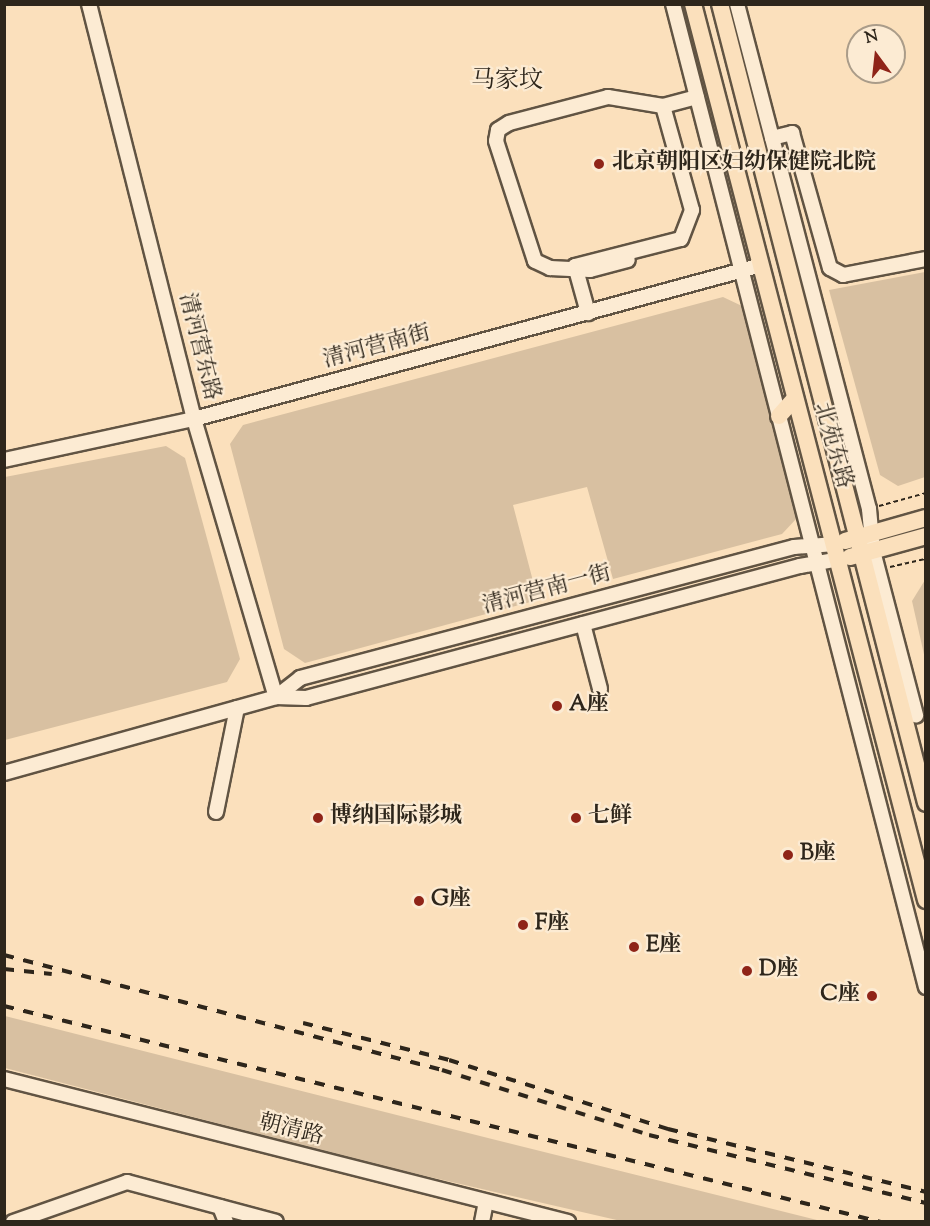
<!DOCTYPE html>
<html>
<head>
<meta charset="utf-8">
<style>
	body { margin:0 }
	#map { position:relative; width:930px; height:1226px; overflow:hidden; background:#fbe0bc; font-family:"Sorts Mill Goudy","Noto Serif SC",serif }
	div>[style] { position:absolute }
	.green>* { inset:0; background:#d8c0a1 }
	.path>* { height:2px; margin-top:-1px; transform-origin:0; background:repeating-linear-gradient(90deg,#2e261b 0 4.5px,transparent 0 7.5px) }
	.roads { filter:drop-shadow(2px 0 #615443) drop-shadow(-2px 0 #615443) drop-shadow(0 2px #615443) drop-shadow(0 -2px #615443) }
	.minor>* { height:14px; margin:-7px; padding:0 7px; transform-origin:7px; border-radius:7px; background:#fcebd3 }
	.major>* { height:16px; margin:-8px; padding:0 8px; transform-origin:8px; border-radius:8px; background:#fbe0bc }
	.rail>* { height:4px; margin-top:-2px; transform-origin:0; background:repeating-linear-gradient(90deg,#2e261b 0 10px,transparent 0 20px) }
	.dots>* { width:16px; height:16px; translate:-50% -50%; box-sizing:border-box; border:3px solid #fcebd3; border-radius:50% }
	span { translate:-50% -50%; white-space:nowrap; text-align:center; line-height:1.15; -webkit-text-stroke:4.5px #fcebd3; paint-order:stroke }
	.poi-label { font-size:22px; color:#2e261b; font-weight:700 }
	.left { translate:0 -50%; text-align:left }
	.right { translate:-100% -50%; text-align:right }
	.street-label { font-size:22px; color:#2e261b }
	.neighbourhood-label { font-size:24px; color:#2e261b }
	.frame { position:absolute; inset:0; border:6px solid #2e261b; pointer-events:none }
	.north { position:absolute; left:846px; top:24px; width:60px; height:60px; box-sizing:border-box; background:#fcebd3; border:2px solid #aa9c89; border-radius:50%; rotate:345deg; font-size:16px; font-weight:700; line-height:24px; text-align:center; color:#2e261b }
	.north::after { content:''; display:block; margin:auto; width:21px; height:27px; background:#8f2418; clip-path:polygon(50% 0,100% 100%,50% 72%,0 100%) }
</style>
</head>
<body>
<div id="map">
	<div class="green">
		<i style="clip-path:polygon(925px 272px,925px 477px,898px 486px,880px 475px,829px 290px)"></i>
		<i style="clip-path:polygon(723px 297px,742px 306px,797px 518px,782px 534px,613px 579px,587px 487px,513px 505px,538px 600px,305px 663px,284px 649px,230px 444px,243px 425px)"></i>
		<i style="clip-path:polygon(166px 446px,185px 458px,240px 659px,227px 682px,5px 740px,5px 477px)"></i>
		<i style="clip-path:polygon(925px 580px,925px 659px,912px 601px)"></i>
		<i style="clip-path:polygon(5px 1016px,488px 1138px,821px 1221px,621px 1221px,374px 1164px,5px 1068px)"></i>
	</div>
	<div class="path">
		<i style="left:879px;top:506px;width:49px;rotate:-15.5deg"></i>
		<i style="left:890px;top:567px;width:37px;rotate:-13deg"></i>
	</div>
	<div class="roads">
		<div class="minor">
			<i style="left:89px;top:4px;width:428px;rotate:75.8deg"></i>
			<i style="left:194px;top:419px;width:290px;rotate:73.6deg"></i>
			<i style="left:673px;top:4px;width:1015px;rotate:75.57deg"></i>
			<i style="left:737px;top:4px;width:522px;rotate:75.35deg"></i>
			<i style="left:869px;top:509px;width:42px;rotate:84.6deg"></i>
			<i style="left:873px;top:551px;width:170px;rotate:75.3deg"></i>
			<i style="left:663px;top:106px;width:35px;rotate:-15deg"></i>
			<i style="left:772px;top:138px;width:21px;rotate:-14deg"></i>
			<i style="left:792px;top:133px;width:140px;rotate:74.3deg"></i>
			<i style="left:830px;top:268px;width:15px;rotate:28deg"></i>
			<i style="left:843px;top:275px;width:85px;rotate:-10.9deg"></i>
			<i style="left:575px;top:266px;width:109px;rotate:-14.3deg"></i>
			<i style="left:681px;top:239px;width:31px;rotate:-69deg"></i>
			<i style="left:692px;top:210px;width:108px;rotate:-105.6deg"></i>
			<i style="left:663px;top:106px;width:56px;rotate:-170.7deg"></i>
			<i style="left:608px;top:97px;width:102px;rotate:165.3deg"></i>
			<i style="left:509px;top:123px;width:13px;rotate:148deg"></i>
			<i style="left:498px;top:130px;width:11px;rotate:100deg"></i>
			<i style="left:496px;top:141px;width:126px;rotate:72deg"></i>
			<i style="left:535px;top:261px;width:17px;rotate:25deg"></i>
			<i style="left:550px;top:268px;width:40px;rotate:2.9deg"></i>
			<i style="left:590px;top:270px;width:39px;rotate:-15deg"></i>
			<i style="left:575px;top:266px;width:49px;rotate:74.5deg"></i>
			<i style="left:4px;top:460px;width:194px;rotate:-12.2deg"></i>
			<i style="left:194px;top:419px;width:584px;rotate:-15.18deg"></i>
			<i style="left:583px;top:624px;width:67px;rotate:75.3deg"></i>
			<i style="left:276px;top:697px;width:31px;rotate:-38deg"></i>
			<i style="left:300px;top:678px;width:511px;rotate:-14.85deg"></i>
			<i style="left:794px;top:547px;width:42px;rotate:-4.1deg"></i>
			<i style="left:4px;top:773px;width:282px;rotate:-15.6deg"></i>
			<i style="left:276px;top:697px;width:30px;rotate:2deg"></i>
			<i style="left:306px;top:698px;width:511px;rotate:-14.96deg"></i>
			<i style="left:800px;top:566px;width:41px;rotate:-9.9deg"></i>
			<i style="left:216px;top:812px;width:106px;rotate:-78.6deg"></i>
			<i style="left:4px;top:1079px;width:582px;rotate:14.23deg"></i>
			<i style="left:220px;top:1207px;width:16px;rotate:68deg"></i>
			<i style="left:13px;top:1222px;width:121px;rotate:-19.3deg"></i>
			<i style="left:127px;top:1182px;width:154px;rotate:15deg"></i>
			<i style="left:482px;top:1222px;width:20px;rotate:-79deg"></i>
		</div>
		<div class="major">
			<i style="left:693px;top:4px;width:926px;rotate:75.42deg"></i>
			<i style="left:720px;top:4px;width:825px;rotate:75.54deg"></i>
			<i style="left:779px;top:416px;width:24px;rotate:-48deg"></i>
			<i style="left:845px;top:541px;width:84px;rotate:-15.9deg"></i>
			<i style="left:850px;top:557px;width:79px;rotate:-15.4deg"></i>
		</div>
	</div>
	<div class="rail">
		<i style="left:4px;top:955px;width:453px;rotate:14.7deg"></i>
		<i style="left:442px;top:1070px;width:217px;rotate:17.4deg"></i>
		<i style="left:649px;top:1135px;width:285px;rotate:13.8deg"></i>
		<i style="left:4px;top:969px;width:48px;rotate:5.9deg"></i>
		<i style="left:4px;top:1006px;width:903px;rotate:13.84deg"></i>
		<i style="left:303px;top:1023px;width:151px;rotate:14.2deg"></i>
		<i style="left:449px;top:1060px;width:230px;rotate:17.5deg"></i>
		<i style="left:668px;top:1129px;width:266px;rotate:13.7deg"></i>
	</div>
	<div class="dots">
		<i style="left:599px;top:164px;background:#8f2418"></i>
		<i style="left:557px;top:706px;background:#8f2418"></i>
		<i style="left:318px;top:818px;background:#8f2418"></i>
		<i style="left:576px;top:818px;background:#8f2418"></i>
		<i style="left:788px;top:855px;background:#8f2418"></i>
		<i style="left:419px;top:901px;background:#8f2418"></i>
		<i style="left:523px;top:925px;background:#8f2418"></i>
		<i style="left:634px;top:947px;background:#8f2418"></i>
		<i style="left:747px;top:971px;background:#8f2418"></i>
		<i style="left:872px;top:996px;background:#8f2418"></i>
	</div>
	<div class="poi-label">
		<span class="left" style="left:612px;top:164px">北京朝阳区妇幼保健院北院</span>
		<span class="left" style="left:569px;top:706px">A座</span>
		<span class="left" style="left:330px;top:818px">博纳国际影城</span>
		<span class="left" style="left:588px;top:818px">七鲜</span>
		<span class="left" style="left:800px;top:855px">B座</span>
		<span class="left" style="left:431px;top:901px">G座</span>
		<span class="left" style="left:535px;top:925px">F座</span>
		<span class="left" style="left:646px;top:947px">E座</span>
		<span class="left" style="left:759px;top:971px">D座</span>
		<span class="right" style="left:860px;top:996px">C座</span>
	</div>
	<div class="street-label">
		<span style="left:198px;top:347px;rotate:76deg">清河营东路</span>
		<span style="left:377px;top:348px;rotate:-15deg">清河营南街</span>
		<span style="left:832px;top:446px;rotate:74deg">北苑东路</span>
		<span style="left:547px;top:591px;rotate:-15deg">清河营南一街</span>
		<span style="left:291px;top:1131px;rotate:14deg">朝清路</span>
	</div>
	<div class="neighbourhood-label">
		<span style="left:507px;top:82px">马家坟</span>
	</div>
	<div class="frame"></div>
	<div class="north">N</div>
</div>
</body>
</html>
